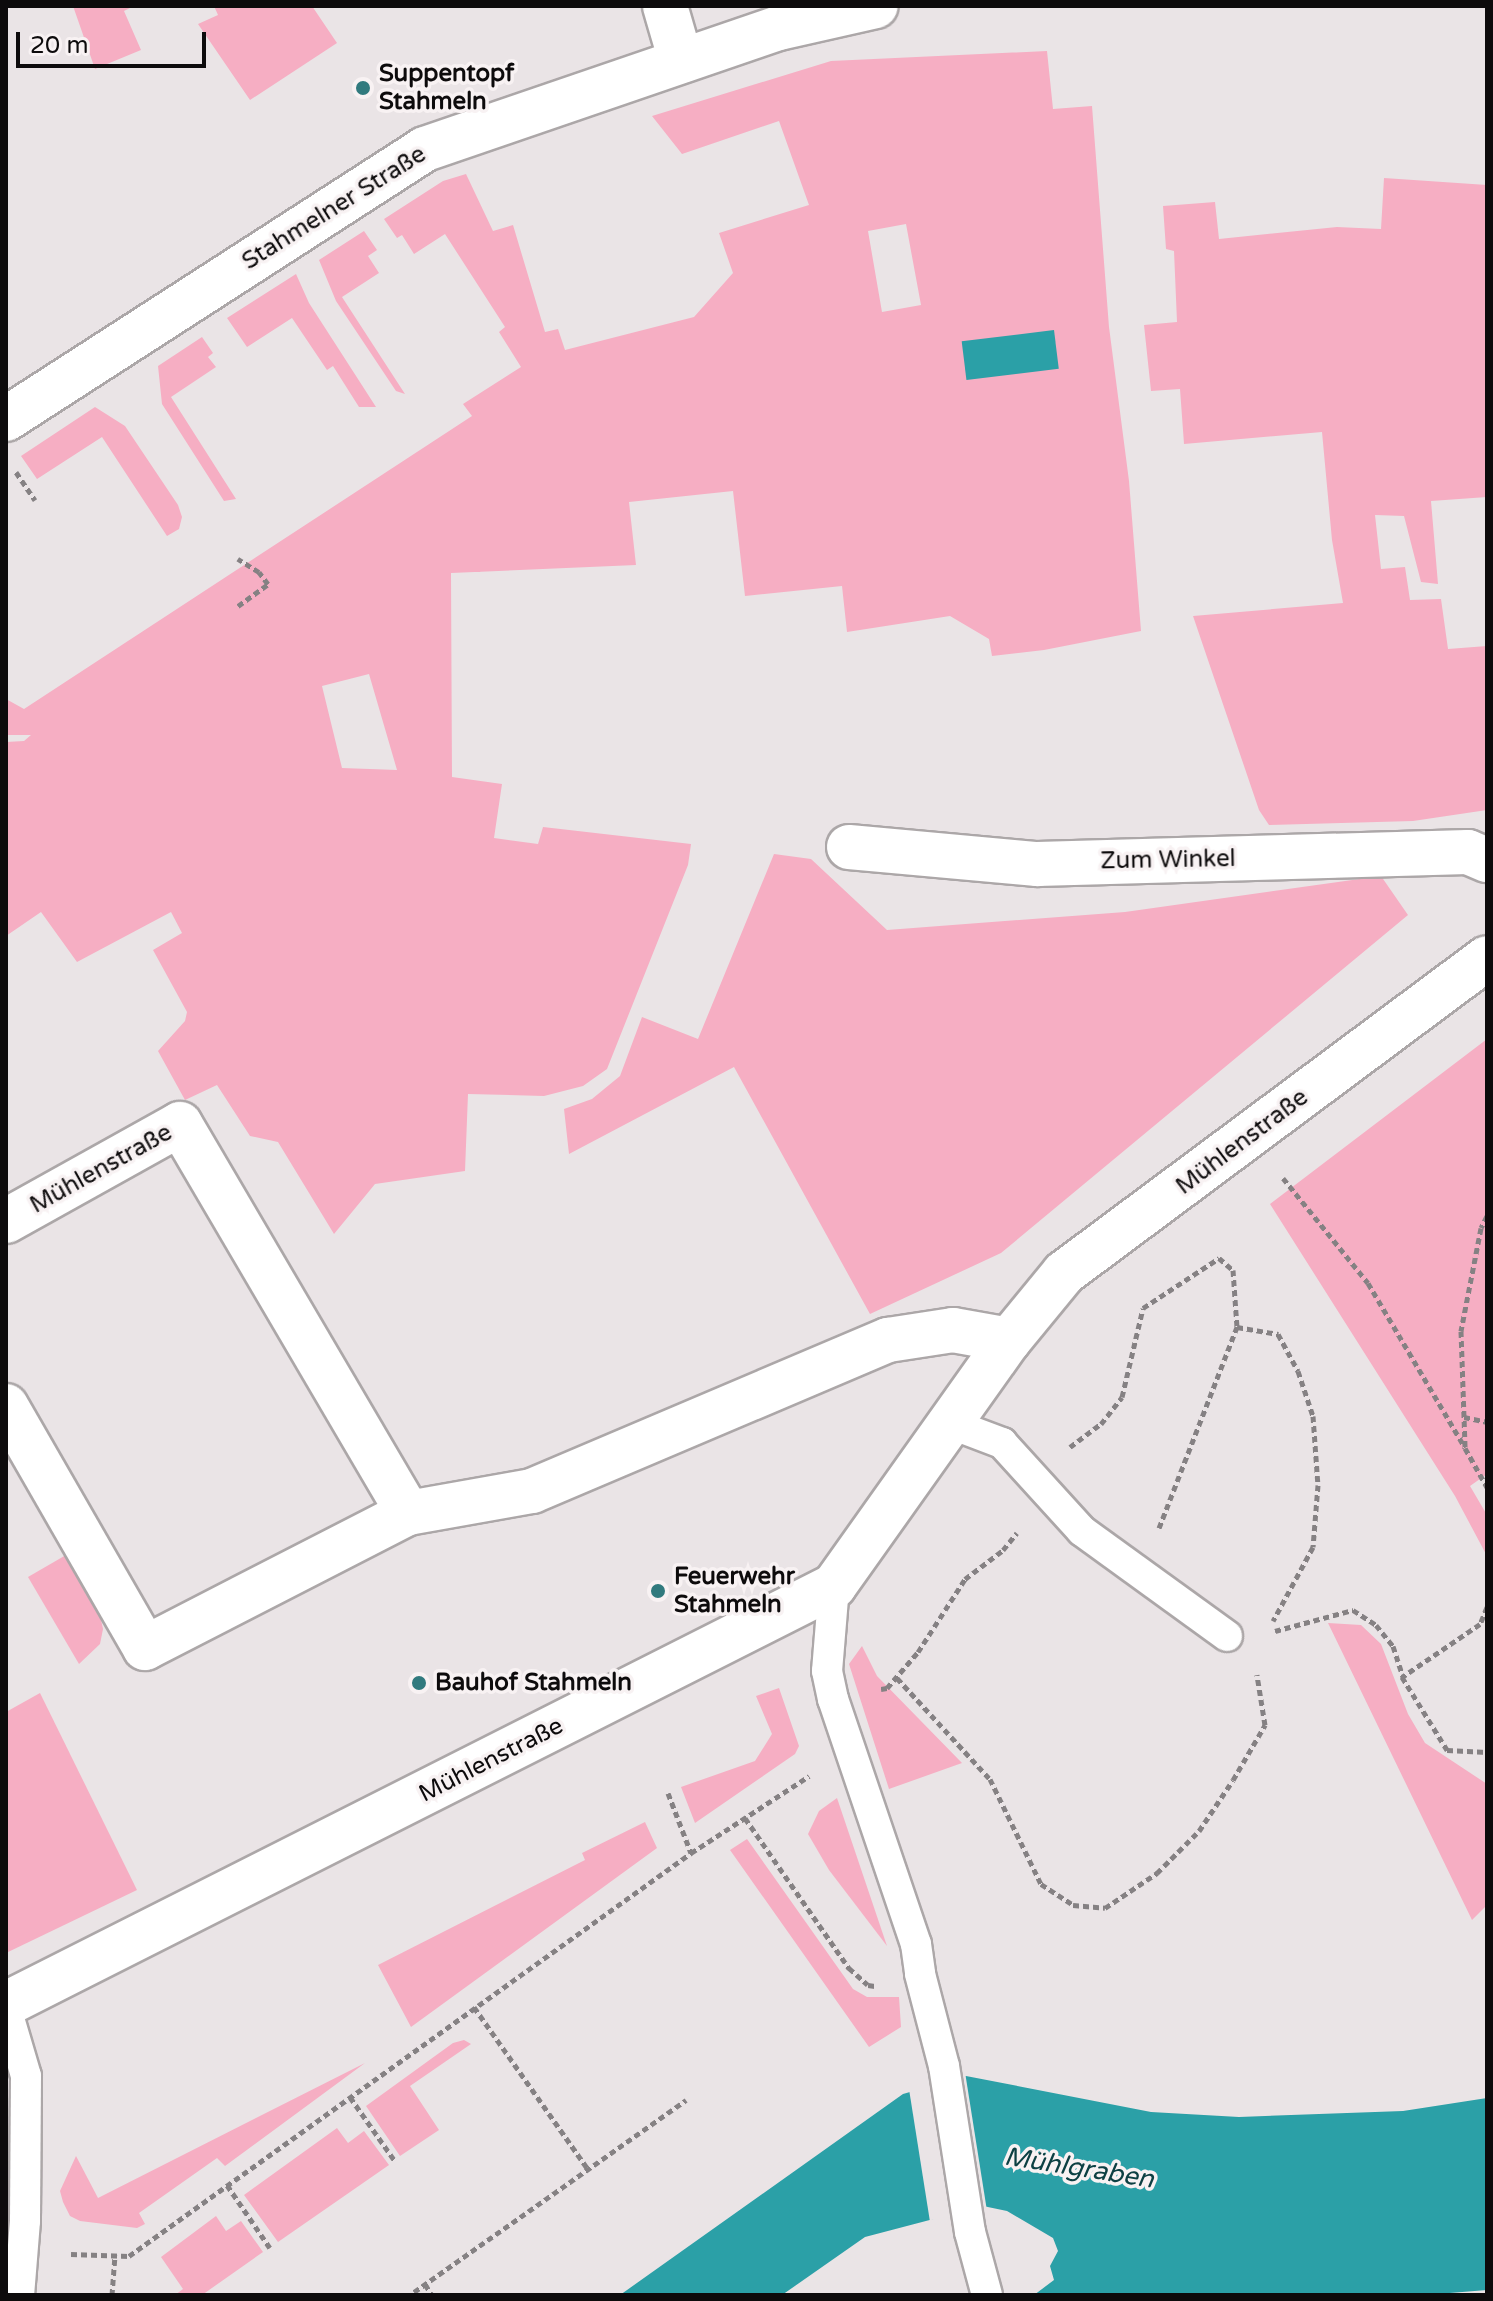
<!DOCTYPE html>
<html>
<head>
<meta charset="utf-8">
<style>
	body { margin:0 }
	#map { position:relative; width:1493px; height:2301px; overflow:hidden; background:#eae4e6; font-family:"Varela Round",sans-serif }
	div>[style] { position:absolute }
	.green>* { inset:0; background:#f6aec3 }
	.water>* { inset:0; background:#2ba0a7; transform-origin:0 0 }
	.pier>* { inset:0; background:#eae4e6; transform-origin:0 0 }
	.path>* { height:5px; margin-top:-2.5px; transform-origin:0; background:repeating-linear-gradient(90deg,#858183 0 6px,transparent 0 10px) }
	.roads { filter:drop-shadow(2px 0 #aca7a8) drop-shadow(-2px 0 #aca7a8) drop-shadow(0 2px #aca7a8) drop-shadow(0 -2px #aca7a8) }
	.lane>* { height:30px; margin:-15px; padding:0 15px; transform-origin:15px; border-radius:15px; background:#fff }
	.street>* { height:44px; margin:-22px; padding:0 22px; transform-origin:22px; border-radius:22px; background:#fff }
	.dots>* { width:22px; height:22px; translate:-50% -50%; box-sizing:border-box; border:4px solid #f8f2f3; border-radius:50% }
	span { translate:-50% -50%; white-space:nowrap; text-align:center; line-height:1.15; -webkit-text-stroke:7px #f8f2f3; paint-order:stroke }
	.poi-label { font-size:24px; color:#0d0b0c; font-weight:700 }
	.left { translate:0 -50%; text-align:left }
	.street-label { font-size:24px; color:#0d0b0c }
	.water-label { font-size:26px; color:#0d4043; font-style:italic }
	.frame { position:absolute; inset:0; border:8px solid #0d0b0c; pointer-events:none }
	.scale { position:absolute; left:16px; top:32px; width:190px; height:36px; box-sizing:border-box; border:4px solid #0d0b0c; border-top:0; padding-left:10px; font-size:24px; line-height:28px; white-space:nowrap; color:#0d0b0c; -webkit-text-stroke:6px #f8f2f3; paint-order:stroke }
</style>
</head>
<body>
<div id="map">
	<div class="green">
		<i style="clip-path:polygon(73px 6px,134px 6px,124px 11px,141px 50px,95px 69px)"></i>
		<i style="clip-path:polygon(214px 6px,312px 6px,337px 43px,250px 100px,198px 24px,218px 15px)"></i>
		<i style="clip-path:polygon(evenodd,1047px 51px,1053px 109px,1092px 106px,1109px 327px,1129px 481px,1141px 631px,1044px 650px,992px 656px,989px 639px,950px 616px,847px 632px,842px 586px,745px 596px,733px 491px,629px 502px,636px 565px,451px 573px,452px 777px,502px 784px,494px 838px,538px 844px,543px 827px,691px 844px,688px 865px,607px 1069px,583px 1086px,544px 1096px,468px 1094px,465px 1171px,375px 1184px,334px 1234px,278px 1142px,250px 1136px,217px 1085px,185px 1100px,158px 1051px,185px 1021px,187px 1012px,153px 950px,182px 933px,171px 912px,77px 962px,41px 912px,6px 936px,6px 742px,24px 741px,31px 735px,6px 735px,6px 699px,24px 709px,472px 416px,463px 404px,521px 367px,499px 332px,505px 327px,445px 234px,414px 254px,402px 235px,397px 238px,384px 219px,443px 181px,466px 174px,493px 231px,513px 225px,545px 332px,558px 329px,565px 350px,694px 317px,733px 273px,719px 233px,809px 205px,779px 121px,682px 154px,652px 116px,831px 61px,1047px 51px,906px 224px,921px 305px,882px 312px,868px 231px,906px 224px,1047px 51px,369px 674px,397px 770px,342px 768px,322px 686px,369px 674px)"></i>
		<i style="clip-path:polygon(1384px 178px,1487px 185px,1487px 497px,1431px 501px,1438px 584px,1421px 582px,1404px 516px,1375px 515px,1381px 569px,1405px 567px,1410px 600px,1441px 599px,1448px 649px,1487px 646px,1487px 810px,1413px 821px,1269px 825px,1259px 810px,1193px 616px,1343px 603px,1332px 540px,1322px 432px,1184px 444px,1180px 389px,1151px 391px,1144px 325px,1177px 322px,1174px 251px,1166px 249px,1163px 206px,1215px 202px,1219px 239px,1337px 227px,1381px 229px)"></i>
		<i style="clip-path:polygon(364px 231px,377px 250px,368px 256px,379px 273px,342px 297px,405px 394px,396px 391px,336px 301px,319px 260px)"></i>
		<i style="clip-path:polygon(296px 274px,309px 303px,376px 407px,359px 407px,333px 366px,327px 370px,292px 318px,247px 347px,227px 318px)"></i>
		<i style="clip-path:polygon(202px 337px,213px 353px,208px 357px,216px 367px,171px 397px,236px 499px,224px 501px,162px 404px,158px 366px)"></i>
		<i style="clip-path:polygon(95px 407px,125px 426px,178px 505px,182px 517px,179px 529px,167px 536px,102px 437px,37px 479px,21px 456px)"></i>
		<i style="clip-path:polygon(774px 854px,811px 859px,887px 930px,1125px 912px,1381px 876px,1408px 915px,1001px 1253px,870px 1314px,734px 1067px,569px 1154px,564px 1109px,592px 1099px,620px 1076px,642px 1017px,698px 1039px)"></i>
		<i style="clip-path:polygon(1487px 1039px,1487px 1474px,1470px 1486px,1487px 1515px,1487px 1556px,1455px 1496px,1270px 1204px)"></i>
		<i style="clip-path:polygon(66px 1555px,100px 1615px,103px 1629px,100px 1644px,79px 1664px,28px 1577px)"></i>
		<i style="clip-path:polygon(1328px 1623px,1361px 1625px,1381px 1644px,1408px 1714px,1425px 1743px,1487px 1784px,1487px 1905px,1472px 1920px)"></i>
		<i style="clip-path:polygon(862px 1646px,877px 1676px,962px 1763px,889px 1789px,849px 1664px)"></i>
		<i style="clip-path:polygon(779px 1688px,799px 1746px,795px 1754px,695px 1823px,681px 1787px,755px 1761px,772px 1734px,756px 1696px)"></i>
		<i style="clip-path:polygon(40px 1693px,137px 1890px,6px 1953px,6px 1712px)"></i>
		<i style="clip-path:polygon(837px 1798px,887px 1946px,829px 1870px,808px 1834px,819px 1811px)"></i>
		<i style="clip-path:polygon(645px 1822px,657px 1848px,411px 2027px,378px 1965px,585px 1860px,582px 1853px)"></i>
		<i style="clip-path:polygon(747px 1839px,853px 1989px,867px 1997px,899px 1997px,901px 2027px,869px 2047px,730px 1850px)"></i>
		<i style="clip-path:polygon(464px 2040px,471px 2044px,410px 2086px,439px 2130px,400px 2156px,366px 2106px,453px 2043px)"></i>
		<i style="clip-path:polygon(365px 2063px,225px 2166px,217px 2158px,139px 2213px,145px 2224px,137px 2228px,80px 2221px,70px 2216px,63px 2202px,60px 2191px,76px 2156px,98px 2198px)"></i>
		<i style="clip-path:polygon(337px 2128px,348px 2143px,364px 2131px,389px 2165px,278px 2242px,244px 2195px)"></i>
		<i style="clip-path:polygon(216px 2216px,226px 2231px,241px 2221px,263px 2252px,202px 2295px,175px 2295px,183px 2289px,161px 2257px)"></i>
	</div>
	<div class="water">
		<i style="left:1054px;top:330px;width:39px;height:93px;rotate:83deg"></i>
		<i style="clip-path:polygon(966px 2076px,1151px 2112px,1239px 2117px,1403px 2111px,1487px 2098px,1487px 2290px,1425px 2295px,1034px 2295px,1054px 2280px,1050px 2266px,1058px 2251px,1053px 2238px,1007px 2211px,983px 2206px,865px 2237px,782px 2295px,620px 2295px,903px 2094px)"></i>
	</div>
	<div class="pier">
		<i style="left:965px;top:2072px;width:141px;height:58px;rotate:81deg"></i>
	</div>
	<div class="path">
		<i style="left:16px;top:472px;width:34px;rotate:56deg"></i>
		<i style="left:238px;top:606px;width:37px;rotate:-36deg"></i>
		<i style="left:268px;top:584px;width:15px;rotate:-127deg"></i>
		<i style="left:259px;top:572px;width:25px;rotate:-148deg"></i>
		<i style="left:1283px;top:1178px;width:135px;rotate:51deg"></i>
		<i style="left:1368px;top:1283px;width:191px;rotate:59.5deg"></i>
		<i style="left:1487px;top:1216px;width:13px;rotate:117deg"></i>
		<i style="left:1481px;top:1228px;width:105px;rotate:101deg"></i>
		<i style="left:1461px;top:1331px;width:117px;rotate:88deg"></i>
		<i style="left:1465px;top:1448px;width:45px;rotate:60.6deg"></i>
		<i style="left:1464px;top:1417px;width:24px;rotate:12deg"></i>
		<i style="left:1070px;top:1447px;width:39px;rotate:-37deg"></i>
		<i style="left:1101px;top:1424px;width:34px;rotate:-52deg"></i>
		<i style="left:1122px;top:1397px;width:91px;rotate:-76.7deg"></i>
		<i style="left:1143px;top:1308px;width:91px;rotate:-33.3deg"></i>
		<i style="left:1219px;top:1258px;width:18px;rotate:41deg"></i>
		<i style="left:1233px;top:1270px;width:57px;rotate:86deg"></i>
		<i style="left:1159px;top:1528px;width:216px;rotate:-68.8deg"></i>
		<i style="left:1237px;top:1327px;width:42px;rotate:9.7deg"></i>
		<i style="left:1278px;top:1334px;width:42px;rotate:61.6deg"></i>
		<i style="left:1298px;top:1371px;width:47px;rotate:71.6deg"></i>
		<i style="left:1313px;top:1416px;width:69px;rotate:85.9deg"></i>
		<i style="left:1318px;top:1485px;width:62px;rotate:94.6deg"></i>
		<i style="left:1313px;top:1547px;width:84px;rotate:118.4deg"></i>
		<i style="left:1487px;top:1607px;width:18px;rotate:112deg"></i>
		<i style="left:1480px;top:1624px;width:94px;rotate:145.8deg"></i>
		<i style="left:1402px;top:1677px;width:86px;rotate:58.3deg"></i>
		<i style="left:1447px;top:1750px;width:40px;rotate:2.9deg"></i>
		<i style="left:1275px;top:1631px;width:81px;rotate:-15.1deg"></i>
		<i style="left:1353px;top:1610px;width:27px;rotate:33deg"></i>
		<i style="left:1376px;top:1625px;width:27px;rotate:51deg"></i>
		<i style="left:1393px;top:1646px;width:33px;rotate:72deg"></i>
		<i style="left:897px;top:1678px;width:137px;rotate:47.4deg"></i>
		<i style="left:990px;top:1779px;width:117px;rotate:64.1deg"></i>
		<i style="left:1041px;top:1884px;width:38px;rotate:33deg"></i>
		<i style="left:1073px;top:1905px;width:32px;rotate:5deg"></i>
		<i style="left:1105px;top:1908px;width:63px;rotate:-33.9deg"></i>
		<i style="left:1157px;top:1873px;width:59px;rotate:-45deg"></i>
		<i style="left:1199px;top:1831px;width:61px;rotate:-56.3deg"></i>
		<i style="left:1233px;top:1780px;width:64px;rotate:-59.8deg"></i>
		<i style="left:1265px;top:1725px;width:51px;rotate:-99.1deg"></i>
		<i style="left:881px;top:1689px;width:6px;rotate:-9deg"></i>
		<i style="left:887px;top:1688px;width:48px;rotate:-49.3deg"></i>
		<i style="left:918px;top:1652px;width:87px;rotate:-57.2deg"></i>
		<i style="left:965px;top:1579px;width:48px;rotate:-37.3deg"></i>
		<i style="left:1003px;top:1550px;width:22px;rotate:-51deg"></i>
		<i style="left:668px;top:1793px;width:64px;rotate:69deg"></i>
		<i style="left:745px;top:1818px;width:183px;rotate:55.3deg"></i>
		<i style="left:849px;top:1968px;width:25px;rotate:42deg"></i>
		<i style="left:868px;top:1985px;width:7px;rotate:8deg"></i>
		<i style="left:474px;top:2007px;width:198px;rotate:54.9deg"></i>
		<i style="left:350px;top:2097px;width:78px;rotate:54.9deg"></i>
		<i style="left:227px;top:2185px;width:76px;rotate:55.7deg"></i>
		<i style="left:71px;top:2254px;width:58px;rotate:2deg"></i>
		<i style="left:129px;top:2256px;width:692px;rotate:-35.64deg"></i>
		<i style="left:691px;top:1853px;width:141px;rotate:-33.1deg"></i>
		<i style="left:425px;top:2284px;width:13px;rotate:58deg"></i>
		<i style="left:414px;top:2292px;width:333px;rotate:-35.2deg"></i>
		<i style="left:112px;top:2295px;width:40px;rotate:-85.7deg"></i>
	</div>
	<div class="roads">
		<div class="lane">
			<i style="left:949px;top:1423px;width:57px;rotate:20.7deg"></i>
			<i style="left:1002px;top:1443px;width:119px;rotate:47.7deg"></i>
			<i style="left:1082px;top:1531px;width:179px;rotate:35.9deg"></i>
			<i style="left:834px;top:1586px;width:85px;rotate:94.7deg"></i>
			<i style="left:827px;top:1671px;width:29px;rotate:78deg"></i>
			<i style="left:833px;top:1699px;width:259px;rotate:71.3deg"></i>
			<i style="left:916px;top:1944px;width:30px;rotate:82deg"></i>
			<i style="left:920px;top:1974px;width:95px;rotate:75.4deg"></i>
			<i style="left:944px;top:2066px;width:168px;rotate:81.1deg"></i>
			<i style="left:970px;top:2232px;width:65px;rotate:74.9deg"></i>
			<i style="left:6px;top:2008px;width:71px;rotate:73.6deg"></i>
			<i style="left:26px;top:2076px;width:145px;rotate:90.4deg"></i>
			<i style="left:25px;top:2221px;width:74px;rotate:94.6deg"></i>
		</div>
		<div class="street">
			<i style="left:665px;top:6px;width:57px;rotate:73.8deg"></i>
			<i style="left:6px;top:419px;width:498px;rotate:-32.8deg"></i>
			<i style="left:425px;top:149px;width:374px;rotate:-18.9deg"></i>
			<i style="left:779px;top:28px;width:99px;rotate:-12.8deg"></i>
			<i style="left:849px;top:847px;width:189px;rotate:5.2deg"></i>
			<i style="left:1037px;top:864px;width:431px;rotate:-1.6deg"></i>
			<i style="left:1468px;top:852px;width:21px;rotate:23deg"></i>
			<i style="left:6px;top:1221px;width:199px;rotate:-29.1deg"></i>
			<i style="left:180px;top:1124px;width:451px;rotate:59.6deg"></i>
			<i style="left:6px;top:1406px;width:279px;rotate:60.1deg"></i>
			<i style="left:145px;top:1648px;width:296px;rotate:-27.2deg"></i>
			<i style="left:408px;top:1513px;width:126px;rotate:-10.1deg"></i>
			<i style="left:532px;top:1491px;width:387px;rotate:-23deg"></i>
			<i style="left:888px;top:1340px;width:66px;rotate:-8.7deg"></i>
			<i style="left:953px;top:1330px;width:57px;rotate:10.1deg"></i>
			<i style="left:6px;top:2004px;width:928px;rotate:-26.79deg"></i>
			<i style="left:834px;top:1586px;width:302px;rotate:-54.6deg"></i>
			<i style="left:1009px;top:1340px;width:87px;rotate:-50.6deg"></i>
			<i style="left:1064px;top:1273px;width:527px;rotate:-36.67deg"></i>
		</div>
	</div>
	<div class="dots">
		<i style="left:363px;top:88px;background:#317a7e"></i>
		<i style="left:658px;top:1591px;background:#317a7e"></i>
		<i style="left:419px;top:1683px;background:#317a7e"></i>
	</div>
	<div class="poi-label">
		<span class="left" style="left:379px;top:88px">Suppentopf<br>Stahmeln</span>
		<span class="left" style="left:674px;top:1591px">Feuerwehr<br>Stahmeln</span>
		<span class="left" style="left:435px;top:1683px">Bauhof Stahmeln</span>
	</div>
	<div class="street-label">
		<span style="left:334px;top:208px;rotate:-32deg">Stahmelner Straße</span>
		<span style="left:1168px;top:860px;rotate:-1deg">Zum Winkel</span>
		<span style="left:1242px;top:1142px;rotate:-37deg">Mühlenstraße</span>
		<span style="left:101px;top:1169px;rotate:-29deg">Mühlenstraße</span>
		<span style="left:491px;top:1760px;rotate:-27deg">Mühlenstraße</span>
	</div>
	<div class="water-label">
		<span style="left:1079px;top:2168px;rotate:9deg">Mühlgraben</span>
	</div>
	<div class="frame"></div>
	<div class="scale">20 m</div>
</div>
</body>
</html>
